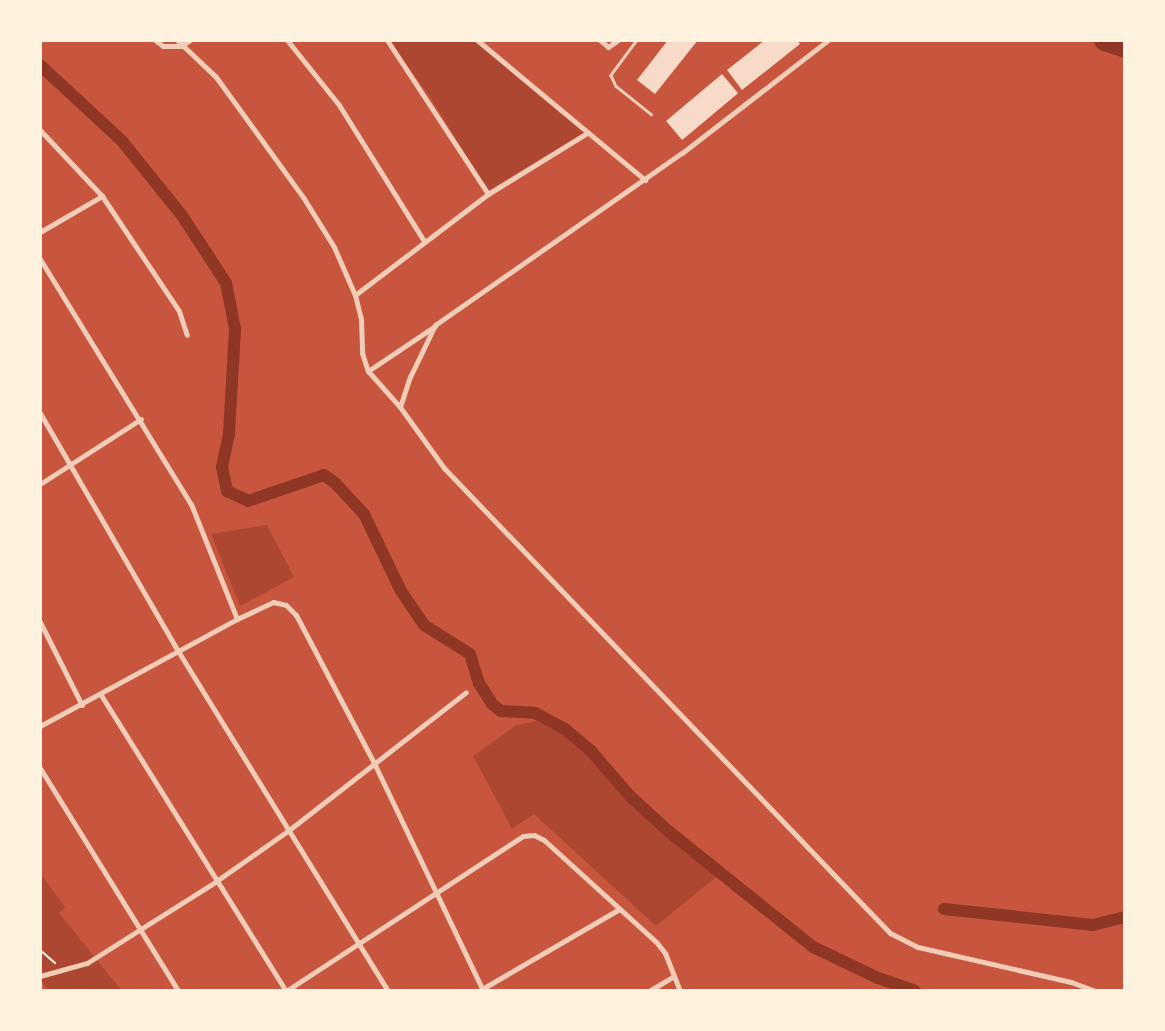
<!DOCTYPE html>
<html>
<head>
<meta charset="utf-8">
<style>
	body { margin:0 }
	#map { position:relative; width:1165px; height:1031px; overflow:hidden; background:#c8553d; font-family:Figtree,sans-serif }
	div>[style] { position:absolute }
	.green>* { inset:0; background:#ae4732 }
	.canal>* { height:12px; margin:-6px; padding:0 6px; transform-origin:6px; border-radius:6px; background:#8f3625 }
	.river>* { height:21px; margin:-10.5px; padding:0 10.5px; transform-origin:10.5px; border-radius:10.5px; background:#8f3625 }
	.building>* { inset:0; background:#f7dbc8; transform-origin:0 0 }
	.path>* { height:2px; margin:-1px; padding:0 1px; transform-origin:1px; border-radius:1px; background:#fff3e0 }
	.service>* { height:2.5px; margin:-1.25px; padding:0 1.25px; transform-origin:1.25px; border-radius:1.25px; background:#f1ccb7 }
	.minor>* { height:5px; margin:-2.5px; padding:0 2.5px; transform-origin:2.5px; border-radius:2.5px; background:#f1ccb7 }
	span { translate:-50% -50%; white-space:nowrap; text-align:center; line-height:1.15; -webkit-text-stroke:5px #fff3e0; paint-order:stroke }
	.frame { position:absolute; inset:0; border:42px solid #fff3e0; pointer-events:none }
</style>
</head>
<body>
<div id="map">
	<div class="green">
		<i style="clip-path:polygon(389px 40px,474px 40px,584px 133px,488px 191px,432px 100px)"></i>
		<i style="clip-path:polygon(267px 525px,294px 577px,240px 606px,211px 534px)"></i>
		<i style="clip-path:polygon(537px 721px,580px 742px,716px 877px,656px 926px,534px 814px,512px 829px,473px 756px,517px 725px)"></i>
		<i style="clip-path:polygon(40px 873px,65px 907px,59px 913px,122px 991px,49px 991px,40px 979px)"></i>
	</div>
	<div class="canal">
		<i style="left:40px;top:65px;width:112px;rotate:42.8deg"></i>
		<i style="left:122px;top:141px;width:97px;rotate:51.2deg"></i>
		<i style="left:183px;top:217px;width:79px;rotate:56.9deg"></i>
		<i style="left:226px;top:283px;width:47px;rotate:78.9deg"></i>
		<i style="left:235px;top:329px;width:105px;rotate:93.3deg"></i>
		<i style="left:229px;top:434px;width:34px;rotate:102deg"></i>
		<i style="left:222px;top:467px;width:25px;rotate:78deg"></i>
		<i style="left:227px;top:491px;width:23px;rotate:25deg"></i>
		<i style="left:248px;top:501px;width:80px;rotate:-18.9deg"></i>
		<i style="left:324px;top:475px;width:14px;rotate:36deg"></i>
		<i style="left:335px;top:483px;width:42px;rotate:46.9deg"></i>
		<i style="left:364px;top:514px;width:85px;rotate:64.3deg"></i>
		<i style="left:401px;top:591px;width:41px;rotate:55.9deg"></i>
		<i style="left:424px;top:625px;width:54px;rotate:32.2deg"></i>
		<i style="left:470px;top:654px;width:30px;rotate:73deg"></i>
		<i style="left:479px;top:683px;width:25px;rotate:58deg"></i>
		<i style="left:492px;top:704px;width:11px;rotate:38deg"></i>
		<i style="left:501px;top:711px;width:34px;rotate:3deg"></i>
		<i style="left:535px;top:713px;width:34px;rotate:28deg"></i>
		<i style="left:565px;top:729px;width:34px;rotate:40deg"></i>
		<i style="left:591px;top:751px;width:60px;rotate:49.1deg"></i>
		<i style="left:630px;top:796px;width:50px;rotate:42.6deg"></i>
		<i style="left:667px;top:830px;width:187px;rotate:38.7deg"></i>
		<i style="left:813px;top:947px;width:72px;rotate:25.5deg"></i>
		<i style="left:878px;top:978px;width:39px;rotate:19deg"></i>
		<i style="left:944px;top:909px;width:150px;rotate:6.1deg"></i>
		<i style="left:1093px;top:925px;width:33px;rotate:-14deg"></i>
	</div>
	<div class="river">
		<i style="left:1104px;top:40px;width:22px;rotate:18deg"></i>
	</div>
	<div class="building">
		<i style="clip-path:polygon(668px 40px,698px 40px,655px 94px,637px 80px)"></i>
		<i style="clip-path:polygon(765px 40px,797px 40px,800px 44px,742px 90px,727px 70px)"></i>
		<i style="left:722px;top:74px;width:25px;height:73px;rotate:50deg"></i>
	</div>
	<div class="path">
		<i style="left:40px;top:950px;width:20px;rotate:41deg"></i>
	</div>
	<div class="service">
		<i style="left:637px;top:40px;width:44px;rotate:126.6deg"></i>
		<i style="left:611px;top:75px;width:12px;rotate:66deg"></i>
		<i style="left:616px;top:86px;width:45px;rotate:38.7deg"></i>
	</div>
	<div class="minor">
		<i style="left:155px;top:40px;width:10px;rotate:37deg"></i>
		<i style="left:163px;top:46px;width:18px"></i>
		<i style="left:181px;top:46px;width:11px;rotate:-34deg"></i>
		<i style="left:177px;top:40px;width:54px;rotate:43.5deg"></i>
		<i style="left:216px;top:77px;width:148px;rotate:54.1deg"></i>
		<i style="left:303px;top:197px;width:59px;rotate:58.2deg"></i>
		<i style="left:334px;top:247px;width:52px;rotate:66.4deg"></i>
		<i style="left:355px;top:295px;width:25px;rotate:76deg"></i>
		<i style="left:361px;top:319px;width:34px;rotate:88deg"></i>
		<i style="left:362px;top:353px;width:19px;rotate:72deg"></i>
		<i style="left:368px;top:371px;width:48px;rotate:48.4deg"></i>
		<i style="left:400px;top:407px;width:75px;rotate:54.2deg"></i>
		<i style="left:444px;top:468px;width:605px;rotate:46.2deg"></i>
		<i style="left:863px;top:905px;width:39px;rotate:46deg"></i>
		<i style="left:890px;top:933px;width:31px;rotate:27deg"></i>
		<i style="left:918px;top:947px;width:157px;rotate:12.9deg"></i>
		<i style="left:1071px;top:982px;width:27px;rotate:20deg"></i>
		<i style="left:287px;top:40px;width:83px;rotate:51.3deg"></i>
		<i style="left:339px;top:105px;width:160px;rotate:58deg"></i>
		<i style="left:387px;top:40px;width:184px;rotate:56.7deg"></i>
		<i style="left:477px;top:40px;width:219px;rotate:39.8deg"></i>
		<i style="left:600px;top:40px;width:11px;rotate:41deg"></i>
		<i style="left:608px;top:47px;width:12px;rotate:-35deg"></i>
		<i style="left:40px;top:130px;width:91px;rotate:46.8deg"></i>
		<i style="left:102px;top:196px;width:138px;rotate:56.2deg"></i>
		<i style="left:179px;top:311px;width:25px;rotate:72deg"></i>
		<i style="left:40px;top:232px;width:72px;rotate:-30.1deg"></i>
		<i style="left:40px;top:259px;width:288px;rotate:58.4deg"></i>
		<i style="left:191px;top:504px;width:124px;rotate:68.2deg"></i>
		<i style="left:355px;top:295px;width:167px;rotate:-37.2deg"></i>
		<i style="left:488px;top:194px;width:116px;rotate:-31.6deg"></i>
		<i style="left:368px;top:371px;width:81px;rotate:-33.9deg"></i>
		<i style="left:400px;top:407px;width:32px;rotate:-72deg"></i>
		<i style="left:410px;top:377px;width:58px;rotate:-64.3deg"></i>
		<i style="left:435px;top:325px;width:301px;rotate:-34.9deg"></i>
		<i style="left:682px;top:153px;width:185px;rotate:-37.7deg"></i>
		<i style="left:40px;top:413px;width:275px;rotate:59.9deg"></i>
		<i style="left:178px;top:651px;width:400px;rotate:58.3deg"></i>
		<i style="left:40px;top:484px;width:120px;rotate:-32.8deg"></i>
		<i style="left:40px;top:622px;width:93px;rotate:63.2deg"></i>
		<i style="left:101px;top:695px;width:349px;rotate:58deg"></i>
		<i style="left:286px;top:991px;width:283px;rotate:-33.2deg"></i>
		<i style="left:523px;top:836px;width:11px;rotate:-5deg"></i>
		<i style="left:534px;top:835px;width:11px;rotate:27deg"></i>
		<i style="left:544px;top:840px;width:153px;rotate:42.3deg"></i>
		<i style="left:657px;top:943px;width:13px;rotate:51deg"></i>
		<i style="left:665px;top:953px;width:41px;rotate:68.5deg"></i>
		<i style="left:40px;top:726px;width:224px;rotate:-28.5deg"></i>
		<i style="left:237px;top:619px;width:40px;rotate:-25deg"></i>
		<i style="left:273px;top:602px;width:13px;rotate:13deg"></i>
		<i style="left:286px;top:605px;width:14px;rotate:45deg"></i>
		<i style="left:296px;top:615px;width:167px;rotate:62.2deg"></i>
		<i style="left:374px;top:763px;width:253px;rotate:64.4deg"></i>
		<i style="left:40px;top:768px;width:262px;rotate:58.2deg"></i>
		<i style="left:40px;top:976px;width:49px;rotate:-15.5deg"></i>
		<i style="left:87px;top:963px;width:151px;rotate:-32.3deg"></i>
		<i style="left:215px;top:882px;width:90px;rotate:-35.1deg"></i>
		<i style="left:289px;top:830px;width:224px;rotate:-37.9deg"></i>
		<i style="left:482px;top:989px;width:157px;rotate:-30.2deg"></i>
		<i style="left:649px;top:991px;width:27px;rotate:-31deg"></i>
	</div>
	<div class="frame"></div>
</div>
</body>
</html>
